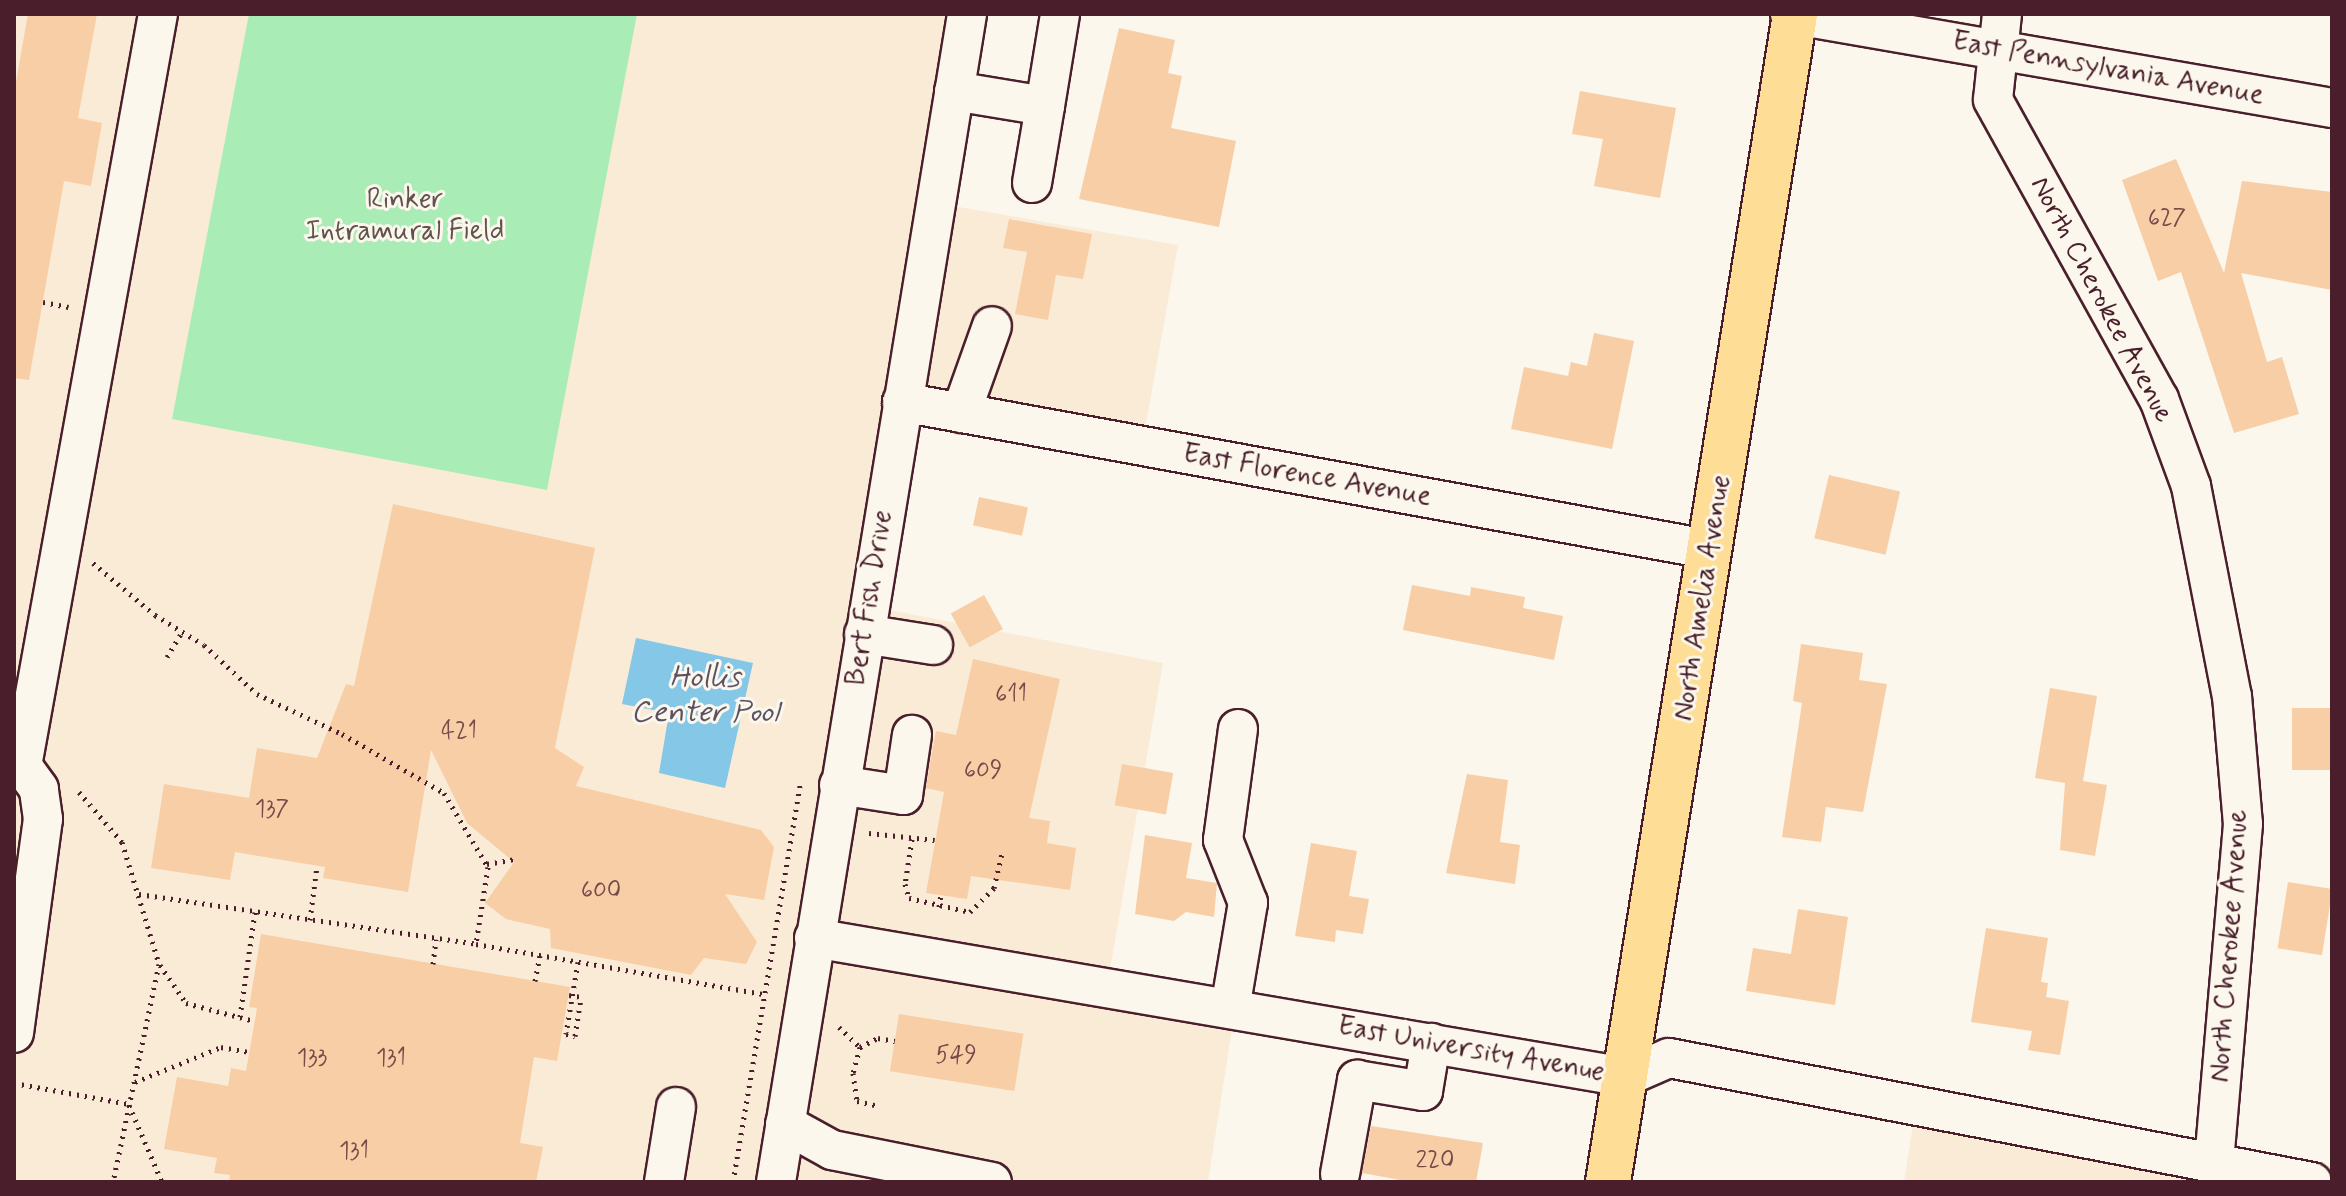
<!DOCTYPE html>
<html>
<head>
<meta charset="utf-8">
<style>
	body { margin:0 }
	#map { position:relative; width:2346px; height:1196px; overflow:hidden; background:#fbf7ec; font-family:Mynerve,sans-serif }
	div>[style] { position:absolute }
	.built>* { inset:0; background:#faebd7 }
	.green>* { inset:0; background:#aaecb5 }
	.water>* { inset:0; background:#85c7e6 }
	.building>* { inset:0; background:#f8cea7; transform-origin:0 0 }
	.path>* { height:5px; margin-top:-2.5px; transform-origin:0; background:repeating-linear-gradient(90deg,#4a1f2b 0 2px,transparent 0 8px) }
	.roads { filter:drop-shadow(2px 0 #4a1f2b) drop-shadow(-2px 0 #4a1f2b) drop-shadow(0 2px #4a1f2b) drop-shadow(0 -2px #4a1f2b) }
	.minor>* { height:38px; margin:-19px; padding:0 19px; transform-origin:19px; border-radius:19px; background:#fbf7ec }
	.major>* { height:44px; margin:-22px; padding:0 22px; transform-origin:22px; border-radius:22px; background:#fedd96 }
	.path-bridge>* { height:5px; margin-top:-2.5px; transform-origin:0; background:repeating-linear-gradient(90deg,#4a1f2b 0 2px,transparent 0 8px) }
	span { translate:-50% -50%; white-space:nowrap; text-align:center; line-height:1.15; -webkit-text-stroke:6px #fbf7ec; paint-order:stroke }
	.number-label { font-size:24px; color:#764b4a }
	.number-label span { -webkit-text-stroke-width:0 }
	.street-label { font-size:28px; color:#4a1f2b }
	.park-label { font-size:28px; color:#62524e }
	.water-label { font-size:30px; color:#5c5163; font-style:italic }
	.frame { position:absolute; inset:0; border:16px solid #4a1f2b; pointer-events:none }
</style>
</head>
<body>
<div id="map">
	<div class="built">
		<i style="clip-path:polygon(14px 14px,967px 14px,936px 203px,1178px 245px,1142px 446px,902px 402px,869px 606px,1163px 663px,1107px 987px,1235px 1010px,1208px 1182px,14px 1182px)"></i>
		<i style="clip-path:polygon(1916px 1106px,2315px 1182px,1904px 1182px)"></i>
	</div>
	<div class="green">
		<i style="clip-path:polygon(249px 14px,637px 14px,547px 490px,172px 419px)"></i>
	</div>
	<div class="water">
		<i style="clip-path:polygon(636px 638px,753px 663px,725px 788px,659px 773px,669px 713px,622px 704px)"></i>
	</div>
	<div class="building">
		<i style="clip-path:polygon(28px 14px,97px 14px,78px 118px,102px 123px,91px 186px,64px 181px,29px 380px,14px 378px,14px 93px)"></i>
		<i style="clip-path:polygon(1119px 28px,1175px 40px,1168px 73px,1182px 76px,1171px 128px,1236px 141px,1219px 227px,1079px 199px)"></i>
		<i style="clip-path:polygon(1580px 91px,1676px 108px,1660px 198px,1594px 186px,1603px 139px,1572px 134px)"></i>
		<i style="clip-path:polygon(2176px 159px,2224px 273px,2242px 181px,2332px 192px,2332px 290px,2241px 273px,2267px 362px,2282px 357px,2299px 414px,2234px 433px,2181px 272px,2158px 281px,2122px 180px)"></i>
		<i style="clip-path:polygon(1009px 219px,1092px 234px,1083px 279px,1056px 275px,1048px 320px,1015px 314px,1027px 252px,1003px 248px)"></i>
		<i style="clip-path:polygon(1594px 333px,1634px 341px,1612px 449px,1511px 429px,1524px 367px,1568px 376px,1571px 362px,1587px 366px)"></i>
		<i style="left:1829px;top:475px;width:73px;height:65px;rotate:13deg"></i>
		<i style="left:979px;top:497px;width:50px;height:29px;rotate:12deg"></i>
		<i style="clip-path:polygon(393px 504px,595px 548px,555px 748px,584px 767px,576px 786px,761px 830px,774px 847px,764px 900px,725px 894px,757px 942px,746px 964px,704px 958px,691px 975px,551px 948px,550px 929px,506px 919px,485px 903px,514px 862px,467px 823px,431px 750px,408px 892px,323px 878px,325px 867px,235px 852px,230px 880px,151px 868px,164px 784px,249px 798px,257px 748px,317px 758px,346px 684px,354px 686px)"></i>
		<i style="clip-path:polygon(1412px 585px,1470px 596px,1471px 587px,1525px 597px,1523px 608px,1563px 616px,1554px 660px,1403px 630px)"></i>
		<i style="left:984px;top:595px;width:39px;height:38px;rotate:61deg"></i>
		<i style="clip-path:polygon(1801px 644px,1863px 653px,1859px 680px,1887px 684px,1863px 812px,1826px 807px,1821px 842px,1782px 837px,1802px 703px,1793px 701px)"></i>
		<i style="clip-path:polygon(973px 659px,1060px 679px,1029px 818px,1050px 821px,1047px 843px,1076px 848px,1070px 890px,971px 876px,967px 899px,926px 893px,944px 792px,926px 788px,933px 746px,936px 731px,956px 735px)"></i>
		<i style="clip-path:polygon(2050px 688px,2097px 696px,2083px 781px,2107px 785px,2095px 856px,2060px 850px,2065px 783px,2035px 778px)"></i>
		<i style="left:2332px;top:708px;width:62px;height:40px;rotate:90deg"></i>
		<i style="left:1122px;top:764px;width:52px;height:42px;rotate:10deg"></i>
		<i style="clip-path:polygon(1467px 774px,1508px 780px,1500px 842px,1520px 845px,1515px 884px,1446px 873px)"></i>
		<i style="clip-path:polygon(1145px 835px,1192px 843px,1186px 878px,1217px 883px,1214px 917px,1186px 912px,1174px 921px,1135px 914px)"></i>
		<i style="clip-path:polygon(1311px 843px,1357px 851px,1349px 896px,1369px 899px,1363px 934px,1336px 930px,1335px 942px,1295px 936px)"></i>
		<i style="left:2288px;top:882px;width:45px;height:67px;rotate:9deg"></i>
		<i style="clip-path:polygon(1798px 909px,1848px 917px,1835px 1005px,1746px 991px,1753px 948px,1791px 954px)"></i>
		<i style="clip-path:polygon(1986px 928px,2048px 938px,2041px 982px,2048px 983px,2046px 997px,2069px 1001px,2060px 1055px,2028px 1050px,2032px 1031px,1971px 1022px)"></i>
		<i style="clip-path:polygon(261px 934px,570px 987px,557px 1061px,534px 1057px,520px 1143px,543px 1147px,536px 1182px,229px 1182px,230px 1175px,214px 1173px,217px 1158px,164px 1149px,177px 1077px,228px 1086px,231px 1068px,246px 1071px,257px 1008px,249px 1007px)"></i>
		<i style="left:899px;top:1014px;width:126px;height:58px;rotate:9deg"></i>
		<i style="clip-path:polygon(1371px 1126px,1483px 1143px,1476px 1182px,1411px 1182px,1362px 1173px)"></i>
	</div>
	<div class="path">
		<i style="left:43px;top:302px;width:26px;rotate:11deg"></i>
		<i style="left:93px;top:563px;width:81px;rotate:40deg"></i>
		<i style="left:155px;top:615px;width:57px;rotate:31.5deg"></i>
		<i style="left:204px;top:645px;width:72px;rotate:42.8deg"></i>
		<i style="left:257px;top:694px;width:94px;rotate:25.2deg"></i>
		<i style="left:342px;top:734px;width:118px;rotate:30deg"></i>
		<i style="left:444px;top:793px;width:86px;rotate:59.3deg"></i>
		<i style="left:488px;top:867px;width:78px;rotate:98.9deg"></i>
		<i style="left:476px;top:944px;width:291px;rotate:9.9deg"></i>
		<i style="left:167px;top:657px;width:31px;rotate:-59deg"></i>
		<i style="left:79px;top:792px;width:66px;rotate:49.3deg"></i>
		<i style="left:122px;top:842px;width:127px;rotate:73.1deg"></i>
		<i style="left:159px;top:964px;width:223px;rotate:101.9deg"></i>
		<i style="left:869px;top:833px;width:66px;rotate:6.1deg"></i>
		<i style="left:912px;top:839px;width:46px;rotate:98.8deg"></i>
		<i style="left:905px;top:884px;width:15px;rotate:74deg"></i>
		<i style="left:909px;top:898px;width:63px;rotate:12.9deg"></i>
		<i style="left:970px;top:912px;width:34px;rotate:-45deg"></i>
		<i style="left:994px;top:888px;width:39px;rotate:-77deg"></i>
		<i style="left:487px;top:864px;width:28px;rotate:-10deg"></i>
		<i style="left:139px;top:894px;width:341px;rotate:8.4deg"></i>
		<i style="left:939px;top:907px;width:12px;rotate:-81deg"></i>
		<i style="left:310px;top:920px;width:54px;rotate:-82.6deg"></i>
		<i style="left:578px;top:962px;width:73px;rotate:99.5deg"></i>
		<i style="left:566px;top:1034px;width:9px;rotate:13deg"></i>
		<i style="left:575px;top:1036px;width:39px;rotate:-81deg"></i>
		<i style="left:433px;top:964px;width:25px;rotate:-83deg"></i>
		<i style="left:160px;top:965px;width:46px;rotate:55.6deg"></i>
		<i style="left:186px;top:1003px;width:70px;rotate:14.8deg"></i>
		<i style="left:535px;top:981px;width:26px;rotate:-79deg"></i>
		<i style="left:240px;top:1017px;width:106px;rotate:-81.9deg"></i>
		<i style="left:839px;top:1027px;width:29px;rotate:44deg"></i>
		<i style="left:860px;top:1047px;width:20px;rotate:-27deg"></i>
		<i style="left:878px;top:1038px;width:17px;rotate:10deg"></i>
		<i style="left:860px;top:1047px;width:27px;rotate:105deg"></i>
		<i style="left:853px;top:1073px;width:28px;rotate:82deg"></i>
		<i style="left:857px;top:1101px;width:23px;rotate:13deg"></i>
		<i style="left:135px;top:1082px;width:93px;rotate:-22.1deg"></i>
		<i style="left:221px;top:1047px;width:28px;rotate:10deg"></i>
		<i style="left:14px;top:1083px;width:117px;rotate:10.3deg"></i>
		<i style="left:129px;top:1105px;width:84px;rotate:66.8deg"></i>
		<i style="left:733px;top:1182px;width:404px;rotate:-80.4deg"></i>
	</div>
	<div class="roads">
		<div class="minor">
			<i style="left:1790px;top:14px;width:550px;rotate:9.84deg"></i>
			<i style="left:2002px;top:14px;width:86px;rotate:96deg"></i>
			<i style="left:1993px;top:100px;width:342px;rotate:61deg"></i>
			<i style="left:2159px;top:399px;width:93px;rotate:69.8deg"></i>
			<i style="left:2191px;top:486px;width:214px;rotate:79deg"></i>
			<i style="left:2232px;top:696px;width:128px;rotate:85.1deg"></i>
			<i style="left:2243px;top:824px;width:341px;rotate:94.9deg"></i>
			<i style="left:954px;top:91px;width:92px;rotate:9.4deg"></i>
			<i style="left:1045px;top:106px;width:93px;rotate:-80.7deg"></i>
			<i style="left:1032px;top:183px;width:78px;rotate:-80.4deg"></i>
			<i style="left:902px;top:402px;width:823px;rotate:10.35deg"></i>
			<i style="left:961px;top:413px;width:92px;rotate:-70.4deg"></i>
			<i style="left:864px;top:634px;width:70px;rotate:9.1deg"></i>
			<i style="left:14px;top:764px;width:8px;rotate:14deg"></i>
			<i style="left:22px;top:766px;width:764px;rotate:-79.75deg"></i>
			<i style="left:839px;top:785px;width:65px;rotate:8.9deg"></i>
			<i style="left:903px;top:795px;width:61px;rotate:-81.5deg"></i>
			<i style="left:814px;top:938px;width:823px;rotate:9.73deg"></i>
			<i style="left:1625px;top:1077px;width:48px;rotate:-23.4deg"></i>
			<i style="left:1669px;top:1058px;width:655px;rotate:10.92deg"></i>
			<i style="left:1230px;top:1009px;width:108px;rotate:-80.4deg"></i>
			<i style="left:1248px;top:903px;width:68px;rotate:-111.6deg"></i>
			<i style="left:1223px;top:840px;width:112px;rotate:-82.3deg"></i>
			<i style="left:14px;top:1033px;width:216px;rotate:-82.3deg"></i>
			<i style="left:43px;top:819px;width:30px;rotate:-98deg"></i>
			<i style="left:39px;top:789px;width:29px;rotate:-126deg"></i>
			<i style="left:785px;top:1124px;width:54px;rotate:29deg"></i>
			<i style="left:832px;top:1150px;width:163px;rotate:11.3deg"></i>
			<i style="left:1340px;top:1174px;width:96px;rotate:-79.7deg"></i>
			<i style="left:1357px;top:1080px;width:67px;rotate:9.5deg"></i>
			<i style="left:1423px;top:1091px;width:49px;rotate:-80.5deg"></i>
			<i style="left:664px;top:1182px;width:76px;rotate:-80.9deg"></i>
			<i style="left:776px;top:1182px;width:1184px;rotate:-80.71deg"></i>
		</div>
		<div class="major">
			<i style="left:1608px;top:1182px;width:1183px;rotate:-80.9deg"></i>
		</div>
	</div>
	<div class="path-bridge">
		<i style="left:569px;top:995px;width:12px;rotate:9deg"></i>
	</div>
	<div class="number-label">
		<span style="left:2167px;top:219px">627</span>
		<span style="left:1011px;top:695px">611</span>
		<span style="left:459px;top:732px">421</span>
		<span style="left:983px;top:771px">609</span>
		<span style="left:272px;top:810px">137</span>
		<span style="left:601px;top:891px">600</span>
		<span style="left:956px;top:1056px">549</span>
		<span style="left:312px;top:1059px">133</span>
		<span style="left:391px;top:1059px">131</span>
		<span style="left:354px;top:1152px">131</span>
		<span style="left:1435px;top:1161px">220</span>
	</div>
	<div class="street-label">
		<span style="left:2108px;top:69px;rotate:10deg">East Pennsylvania Avenue</span>
		<span style="left:2101px;top:300px;rotate:62deg">North Cherokee Avenue</span>
		<span style="left:1307px;top:476px;rotate:10deg">East Florence Avenue</span>
		<span style="left:870px;top:598px;rotate:-81deg">Bert Fish Drive</span>
		<span style="left:1703px;top:598px;rotate:-81deg">North Amelia Avenue</span>
		<span style="left:2230px;top:946px;rotate:-86deg">North Cherokee Avenue</span>
		<span style="left:1471px;top:1050px;rotate:10deg">East University Avenue</span>
	</div>
	<div class="park-label">
		<span style="left:405px;top:216px">Rinker<br>Intramural Field</span>
	</div>
	<div class="water-label">
		<span style="left:705px;top:695px">Hollis<br>Center Pool</span>
	</div>
	<div class="frame"></div>
</div>
</body>
</html>
